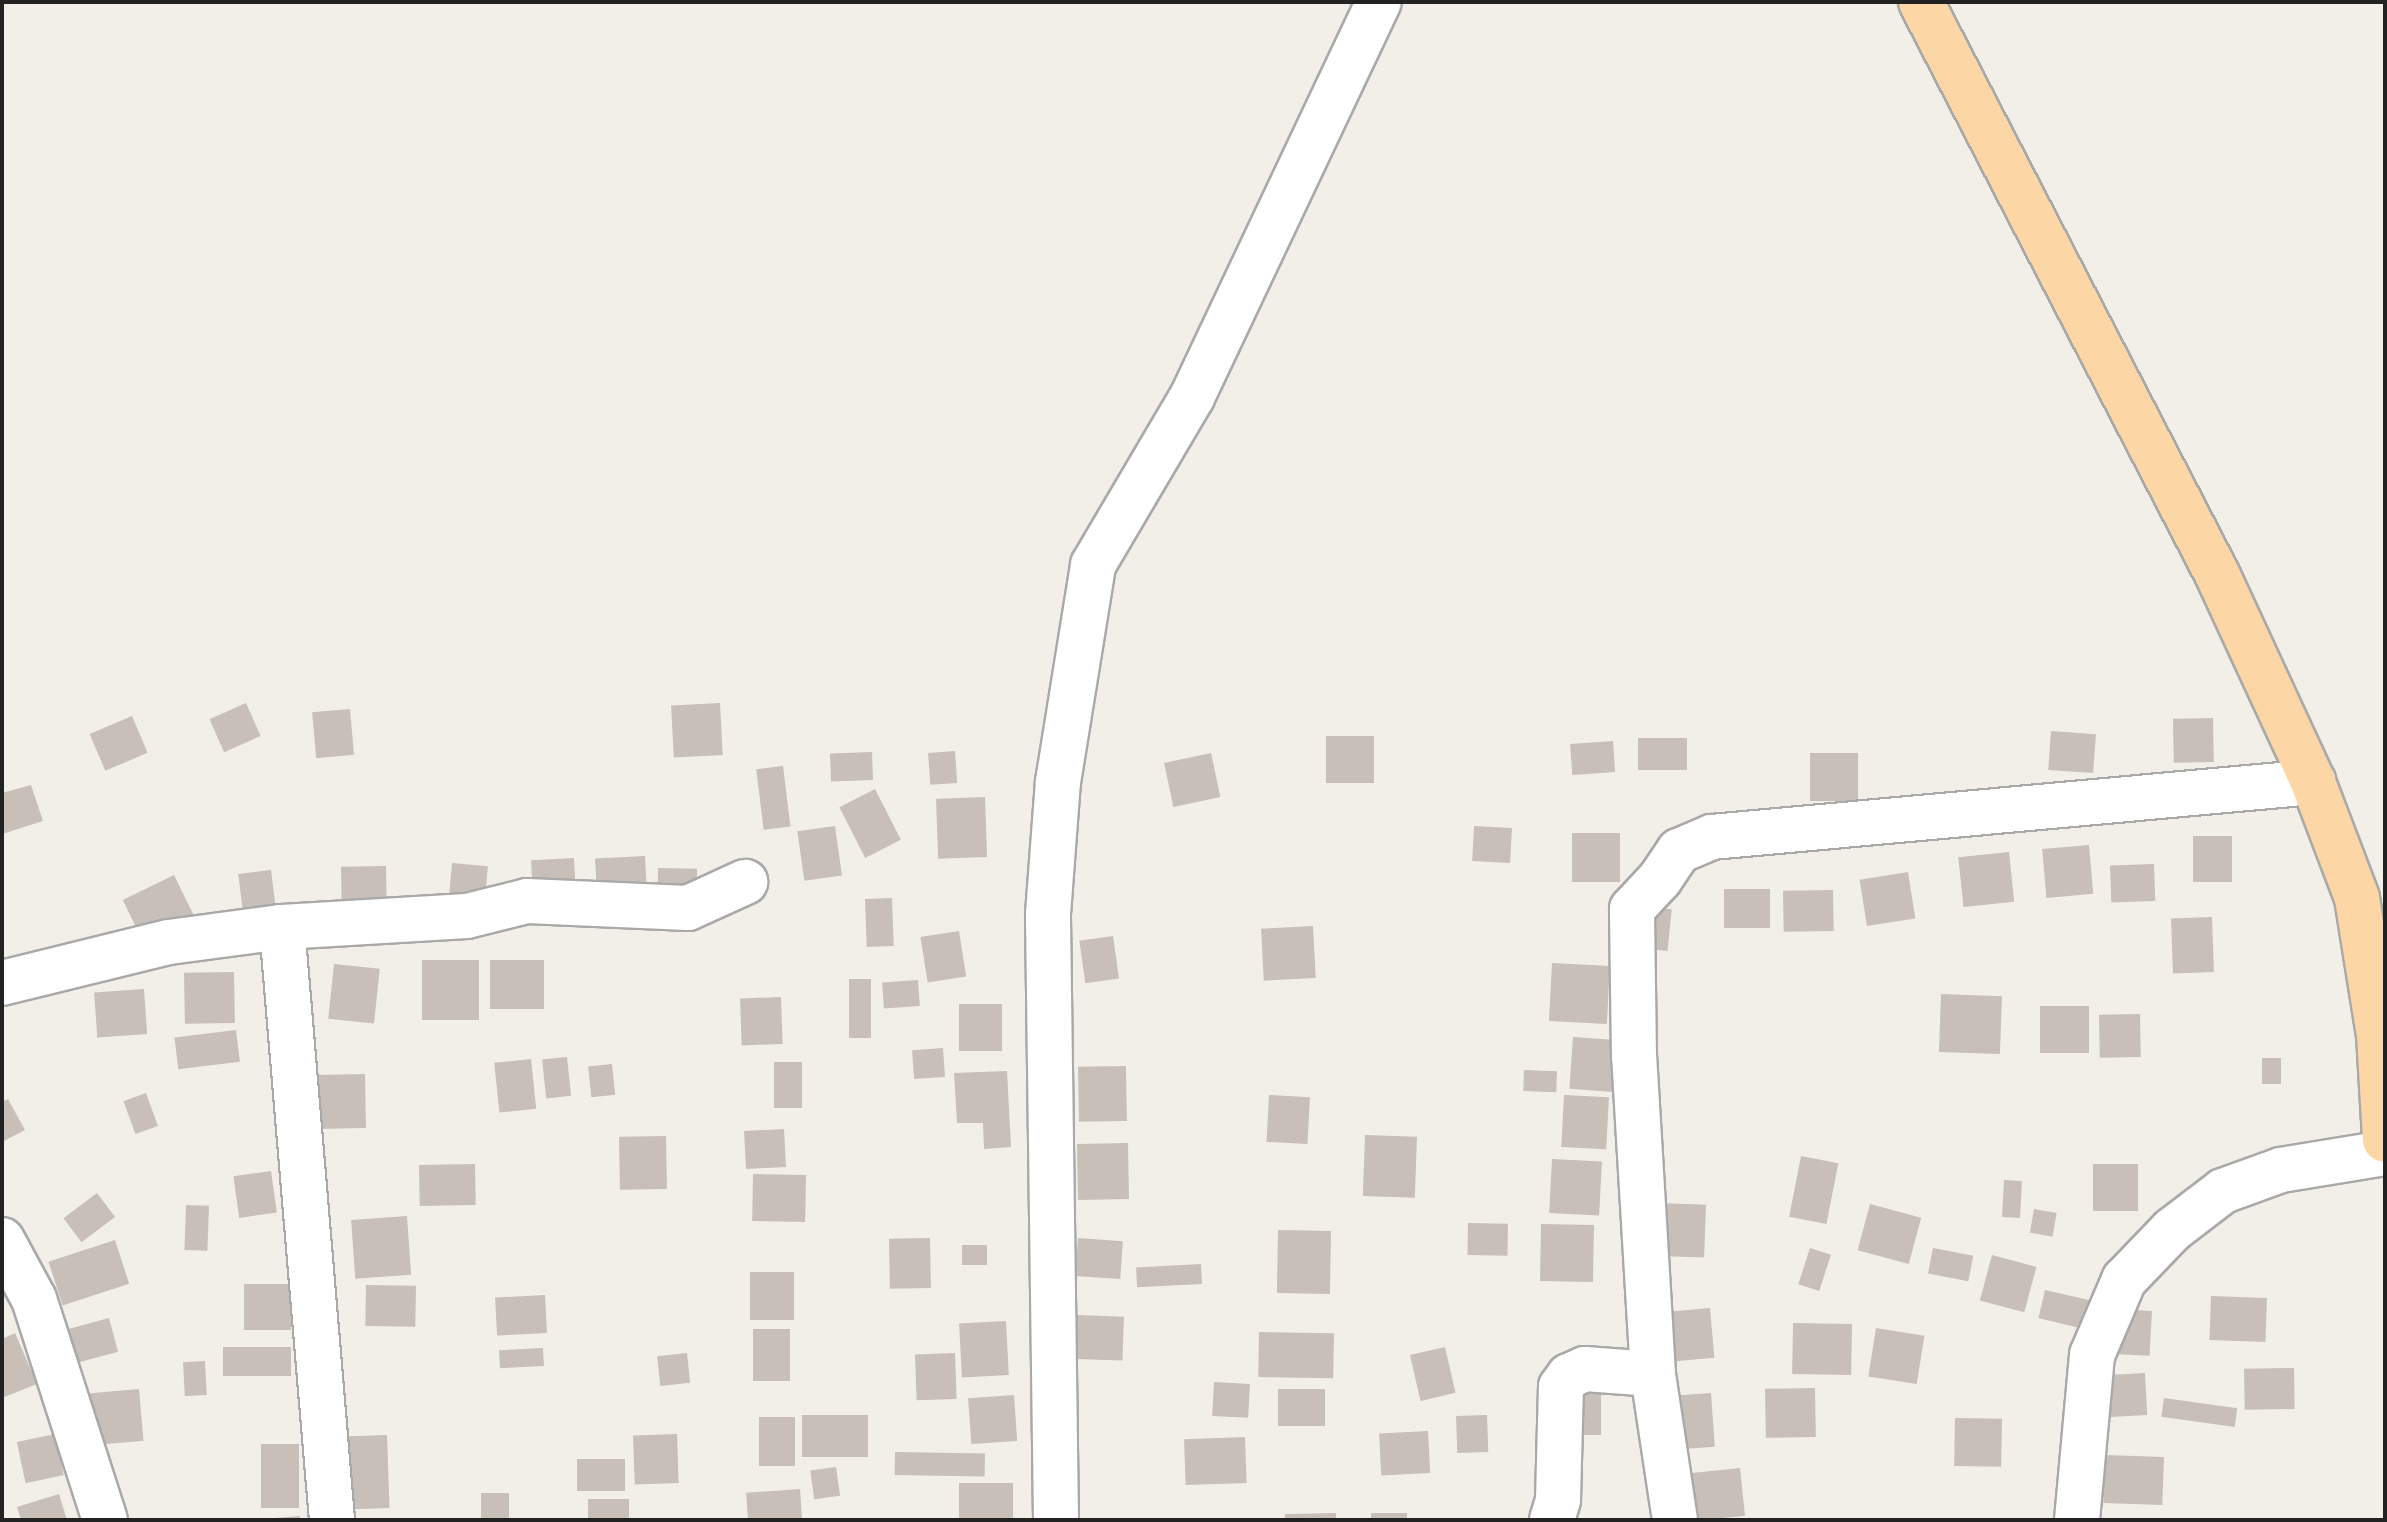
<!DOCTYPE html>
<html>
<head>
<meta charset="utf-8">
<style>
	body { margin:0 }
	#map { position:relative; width:2387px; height:1522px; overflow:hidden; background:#f2efe9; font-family:"Archivo Narrow",sans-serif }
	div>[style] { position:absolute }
	.building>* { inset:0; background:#c7bfb8; transform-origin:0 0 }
	.roads { filter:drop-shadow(2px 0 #a9a9a9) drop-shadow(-2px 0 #a9a9a9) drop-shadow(0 2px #a9a9a9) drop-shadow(0 -2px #a9a9a9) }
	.minor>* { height:44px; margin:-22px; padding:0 22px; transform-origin:22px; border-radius:22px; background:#fff }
	.major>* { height:44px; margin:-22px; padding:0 22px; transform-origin:22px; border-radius:22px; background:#fcd6a4 }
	span { translate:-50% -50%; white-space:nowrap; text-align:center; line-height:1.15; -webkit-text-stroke:8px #fff; paint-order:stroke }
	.frame { position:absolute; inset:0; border:4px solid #222; pointer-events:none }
</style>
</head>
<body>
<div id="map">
	<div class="building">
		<i style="left:246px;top:703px;width:36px;height:40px;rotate:66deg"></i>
		<i style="left:720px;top:703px;width:52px;height:49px;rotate:87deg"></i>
		<i style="left:350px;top:709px;width:46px;height:38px;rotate:85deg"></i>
		<i style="left:132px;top:716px;width:40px;height:46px;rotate:67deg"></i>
		<i style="left:2213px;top:718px;width:44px;height:40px;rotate:89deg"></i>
		<i style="left:2051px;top:731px;width:45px;height:39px;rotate:4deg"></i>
		<i style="left:1326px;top:736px;width:48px;height:47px"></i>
		<i style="left:1638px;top:738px;width:49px;height:32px"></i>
		<i style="left:1613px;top:741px;width:31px;height:43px;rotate:86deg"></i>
		<i style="left:955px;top:751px;width:32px;height:27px;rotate:86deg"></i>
		<i style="left:872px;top:752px;width:28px;height:42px;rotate:88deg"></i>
		<i style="left:1211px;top:753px;width:45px;height:48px;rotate:78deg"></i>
		<i style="left:1810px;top:753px;width:48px;height:48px"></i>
		<i style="left:783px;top:766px;width:61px;height:27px;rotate:83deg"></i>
		<i style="clip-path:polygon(31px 785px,43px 821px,2px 834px,2px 793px)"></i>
		<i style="left:875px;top:789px;width:57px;height:40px;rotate:63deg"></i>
		<i style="left:985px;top:797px;width:60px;height:49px;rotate:88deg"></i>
		<i style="left:835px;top:826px;width:50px;height:38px;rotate:82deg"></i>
		<i style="left:1474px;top:826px;width:38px;height:35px;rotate:3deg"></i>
		<i style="left:1572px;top:833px;width:48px;height:49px"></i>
		<i style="left:2232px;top:836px;width:46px;height:39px;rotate:90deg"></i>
		<i style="left:2089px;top:845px;width:49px;height:47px;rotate:85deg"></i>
		<i style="left:2009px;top:852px;width:50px;height:51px;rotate:84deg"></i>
		<i style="left:645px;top:856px;width:37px;height:50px;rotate:87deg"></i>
		<i style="left:574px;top:858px;width:36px;height:43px;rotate:87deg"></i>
		<i style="left:452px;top:863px;width:36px;height:40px;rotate:5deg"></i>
		<i style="left:2154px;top:864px;width:37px;height:44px;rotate:88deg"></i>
		<i style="left:386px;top:866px;width:45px;height:45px;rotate:89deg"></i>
		<i style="left:658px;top:868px;width:39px;height:30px;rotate:1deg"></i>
		<i style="left:271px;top:870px;width:51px;height:33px;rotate:83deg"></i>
		<i style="left:1908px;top:872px;width:47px;height:49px;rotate:81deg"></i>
		<i style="left:174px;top:875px;width:46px;height:57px;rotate:64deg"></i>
		<i style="left:1770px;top:889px;width:39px;height:46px;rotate:90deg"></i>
		<i style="left:1833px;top:890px;width:41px;height:50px;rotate:89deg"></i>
		<i style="left:892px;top:898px;width:48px;height:27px;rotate:88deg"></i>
		<i style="left:1641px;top:906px;width:31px;height:42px;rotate:6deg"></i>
		<i style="left:2212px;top:917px;width:55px;height:41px;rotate:88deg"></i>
		<i style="left:1313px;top:926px;width:52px;height:52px;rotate:87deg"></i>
		<i style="left:959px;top:931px;width:46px;height:39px;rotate:81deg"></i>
		<i style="left:1113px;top:936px;width:43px;height:34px;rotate:82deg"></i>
		<i style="left:422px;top:960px;width:57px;height:60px"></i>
		<i style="left:490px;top:960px;width:54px;height:49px"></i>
		<i style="left:1552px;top:963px;width:58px;height:58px;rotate:3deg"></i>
		<i style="left:334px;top:964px;width:46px;height:55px;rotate:6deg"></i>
		<i style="left:234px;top:972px;width:51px;height:50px;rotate:89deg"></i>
		<i style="left:849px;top:979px;width:22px;height:59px"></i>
		<i style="left:918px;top:980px;width:26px;height:36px;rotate:86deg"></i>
		<i style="left:144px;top:989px;width:45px;height:50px;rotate:86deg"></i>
		<i style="left:1941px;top:994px;width:61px;height:58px;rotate:2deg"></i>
		<i style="left:781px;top:997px;width:47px;height:41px;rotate:88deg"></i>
		<i style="left:959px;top:1004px;width:43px;height:47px"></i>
		<i style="left:2040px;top:1006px;width:49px;height:47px"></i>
		<i style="left:2140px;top:1014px;width:43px;height:41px;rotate:89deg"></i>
		<i style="left:236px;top:1030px;width:32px;height:62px;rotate:83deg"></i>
		<i style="left:1573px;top:1037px;width:47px;height:52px;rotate:4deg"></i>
		<i style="left:943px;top:1048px;width:29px;height:31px;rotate:86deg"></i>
		<i style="left:567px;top:1057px;width:39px;height:25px;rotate:84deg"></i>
		<i style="left:2281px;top:1058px;width:26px;height:19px;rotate:90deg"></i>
		<i style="left:531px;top:1059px;width:50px;height:37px;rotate:84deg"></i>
		<i style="left:774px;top:1062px;width:28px;height:46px"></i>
		<i style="left:612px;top:1064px;width:31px;height:24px;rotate:84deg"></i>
		<i style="left:1126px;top:1066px;width:55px;height:48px;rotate:89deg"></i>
		<i style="left:1524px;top:1070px;width:33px;height:21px;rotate:2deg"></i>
		<i style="clip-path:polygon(1007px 1071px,1011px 1147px,984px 1149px,983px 1123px,957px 1123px,954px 1073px)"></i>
		<i style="left:365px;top:1074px;width:54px;height:53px;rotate:89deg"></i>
		<i style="left:146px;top:1093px;width:35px;height:24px;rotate:70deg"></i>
		<i style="left:1269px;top:1095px;width:41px;height:47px;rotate:3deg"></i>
		<i style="left:1564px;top:1095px;width:45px;height:52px;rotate:3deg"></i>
		<i style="clip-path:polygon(8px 1099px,25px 1130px,2px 1142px,2px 1102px)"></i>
		<i style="left:784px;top:1129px;width:38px;height:40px;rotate:87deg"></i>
		<i style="left:1365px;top:1135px;width:52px;height:61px;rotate:2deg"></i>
		<i style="left:666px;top:1136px;width:53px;height:47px;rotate:89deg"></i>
		<i style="left:1128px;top:1143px;width:56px;height:51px;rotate:89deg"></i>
		<i style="left:1801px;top:1156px;width:38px;height:62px;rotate:11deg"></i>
		<i style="left:1552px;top:1159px;width:50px;height:54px;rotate:3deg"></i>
		<i style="left:475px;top:1164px;width:41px;height:56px;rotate:89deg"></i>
		<i style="left:2093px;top:1164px;width:45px;height:47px"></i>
		<i style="left:271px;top:1171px;width:42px;height:38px;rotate:82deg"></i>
		<i style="left:753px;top:1174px;width:53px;height:47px;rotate:1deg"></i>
		<i style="left:2004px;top:1180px;width:18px;height:37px;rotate:3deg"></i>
		<i style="left:97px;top:1193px;width:30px;height:42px;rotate:53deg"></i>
		<i style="left:1659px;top:1203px;width:47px;height:53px;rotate:2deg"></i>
		<i style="left:1870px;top:1204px;width:53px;height:48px;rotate:15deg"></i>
		<i style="left:186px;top:1205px;width:23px;height:45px;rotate:2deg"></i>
		<i style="left:2034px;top:1209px;width:23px;height:24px;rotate:10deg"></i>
		<i style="left:407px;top:1216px;width:59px;height:56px;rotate:86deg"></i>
		<i style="left:1468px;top:1223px;width:40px;height:32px;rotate:1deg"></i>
		<i style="left:1541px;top:1224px;width:53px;height:57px;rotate:1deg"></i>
		<i style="left:1278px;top:1230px;width:53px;height:63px;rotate:1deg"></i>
		<i style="left:930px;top:1238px;width:50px;height:41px;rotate:89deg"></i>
		<i style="left:1078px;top:1238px;width:45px;height:38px;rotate:4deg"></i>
		<i style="left:115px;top:1240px;width:46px;height:70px;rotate:72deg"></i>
		<i style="left:962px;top:1245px;width:25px;height:20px"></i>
		<i style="left:1810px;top:1248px;width:22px;height:38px;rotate:18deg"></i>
		<i style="left:1933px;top:1248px;width:41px;height:26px;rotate:11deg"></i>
		<i style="left:1992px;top:1255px;width:46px;height:47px;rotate:15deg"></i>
		<i style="left:1201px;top:1264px;width:20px;height:65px;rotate:87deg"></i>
		<i style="left:750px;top:1272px;width:44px;height:48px"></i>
		<i style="left:291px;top:1284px;width:46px;height:47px;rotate:90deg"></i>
		<i style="left:366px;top:1285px;width:50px;height:41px;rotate:1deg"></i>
		<i style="left:2045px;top:1290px;width:45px;height:29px;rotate:13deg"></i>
		<i style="left:545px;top:1295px;width:38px;height:50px;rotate:87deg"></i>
		<i style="left:2211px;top:1296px;width:56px;height:44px;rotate:2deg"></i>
		<i style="left:1710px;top:1308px;width:50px;height:45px;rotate:85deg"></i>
		<i style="left:2115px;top:1309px;width:37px;height:45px;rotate:3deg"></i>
		<i style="left:1077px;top:1315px;width:47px;height:44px;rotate:2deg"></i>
		<i style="left:109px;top:1318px;width:35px;height:45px;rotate:75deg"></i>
		<i style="left:1006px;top:1321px;width:54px;height:47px;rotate:87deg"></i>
		<i style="left:1793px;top:1323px;width:59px;height:51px;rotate:1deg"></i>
		<i style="left:1876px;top:1328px;width:49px;height:49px;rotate:9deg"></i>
		<i style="left:753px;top:1329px;width:37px;height:52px"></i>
		<i style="left:1259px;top:1332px;width:75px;height:45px;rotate:1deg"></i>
		<i style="clip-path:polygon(15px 1333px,37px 1384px,2px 1398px,2px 1339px)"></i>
		<i style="left:223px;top:1347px;width:68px;height:29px"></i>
		<i style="left:1445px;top:1347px;width:47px;height:36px;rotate:77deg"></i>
		<i style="left:543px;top:1348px;width:18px;height:44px;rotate:87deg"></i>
		<i style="left:687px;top:1353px;width:30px;height:30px;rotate:84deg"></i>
		<i style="left:955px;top:1353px;width:46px;height:40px;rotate:88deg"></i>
		<i style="left:205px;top:1361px;width:34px;height:22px;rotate:87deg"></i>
		<i style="left:2294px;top:1368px;width:41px;height:50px;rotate:89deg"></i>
		<i style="left:2145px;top:1373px;width:42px;height:37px;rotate:87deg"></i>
		<i style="left:1214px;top:1382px;width:36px;height:34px;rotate:3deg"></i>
		<i style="left:1562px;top:1388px;width:39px;height:47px"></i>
		<i style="left:1815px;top:1388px;width:49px;height:50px;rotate:89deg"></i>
		<i style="left:139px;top:1389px;width:52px;height:49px;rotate:85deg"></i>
		<i style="left:1278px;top:1389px;width:47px;height:37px"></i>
		<i style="left:1711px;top:1393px;width:54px;height:46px;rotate:86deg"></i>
		<i style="left:1014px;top:1395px;width:46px;height:46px;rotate:86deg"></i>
		<i style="left:2164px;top:1398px;width:74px;height:19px;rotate:8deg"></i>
		<i style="left:802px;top:1415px;width:66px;height:42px"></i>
		<i style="left:1487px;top:1415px;width:37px;height:31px;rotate:88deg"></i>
		<i style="left:759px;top:1417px;width:36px;height:49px"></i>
		<i style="left:1955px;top:1418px;width:47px;height:48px;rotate:1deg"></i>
		<i style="left:1428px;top:1431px;width:42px;height:49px;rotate:87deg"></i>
		<i style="left:55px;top:1434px;width:42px;height:39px;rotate:78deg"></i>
		<i style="left:677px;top:1434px;width:49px;height:44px;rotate:88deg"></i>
		<i style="left:387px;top:1435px;width:73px;height:51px;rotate:88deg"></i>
		<i style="left:1245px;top:1437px;width:46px;height:61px;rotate:88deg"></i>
		<i style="left:261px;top:1444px;width:38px;height:64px"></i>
		<i style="left:895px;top:1452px;width:90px;height:23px;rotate:1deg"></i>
		<i style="left:2105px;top:1455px;width:59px;height:48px;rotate:2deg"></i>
		<i style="left:577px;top:1459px;width:48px;height:32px"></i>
		<i style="left:836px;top:1467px;width:29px;height:26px;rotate:82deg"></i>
		<i style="left:1740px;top:1468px;width:48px;height:48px;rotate:84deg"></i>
		<i style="left:1013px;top:1483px;width:37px;height:54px;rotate:90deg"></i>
		<i style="left:800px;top:1489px;width:31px;height:54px;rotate:86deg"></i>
		<i style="left:481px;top:1493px;width:28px;height:27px"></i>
		<i style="clip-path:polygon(59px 1494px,67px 1520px,21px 1520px,17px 1507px)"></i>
		<i style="left:629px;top:1499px;width:21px;height:41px;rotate:90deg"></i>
		<i style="clip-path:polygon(1336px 1513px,1336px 1520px,1285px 1520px,1285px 1514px)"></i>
		<i style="left:1371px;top:1513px;width:36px;height:7px"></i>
		<i style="clip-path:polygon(300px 1516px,300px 1520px,276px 1520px,276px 1518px)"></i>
	</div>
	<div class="roads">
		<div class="minor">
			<i style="left:282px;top:927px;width:595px;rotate:85.18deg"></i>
			<i style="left:2px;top:983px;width:172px;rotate:-13.8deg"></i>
			<i style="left:169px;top:942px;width:114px;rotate:-7.6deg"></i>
			<i style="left:282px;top:927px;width:185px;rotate:-3.4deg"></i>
			<i style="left:467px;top:916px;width:62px;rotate:-14deg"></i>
			<i style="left:527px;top:901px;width:161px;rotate:2.5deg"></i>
			<i style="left:688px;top:908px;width:63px;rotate:-24.5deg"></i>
			<i style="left:2px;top:1240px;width:67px;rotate:61.5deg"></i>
			<i style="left:34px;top:1299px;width:232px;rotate:72.2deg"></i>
			<i style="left:1056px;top:1520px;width:606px;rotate:-90.76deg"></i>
			<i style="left:1048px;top:914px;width:132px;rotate:-85.7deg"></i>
			<i style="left:1058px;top:782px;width:220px;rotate:-80.8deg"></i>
			<i style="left:1093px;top:565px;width:195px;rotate:-59.5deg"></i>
			<i style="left:1192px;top:397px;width:437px;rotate:-64.7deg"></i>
			<i style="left:1552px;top:1520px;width:21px;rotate:-73deg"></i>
			<i style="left:1558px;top:1500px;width:113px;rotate:-88.5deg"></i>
			<i style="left:1561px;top:1387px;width:14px;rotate:-54deg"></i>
			<i style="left:1569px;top:1376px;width:17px;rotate:-24deg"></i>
			<i style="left:1585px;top:1369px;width:68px;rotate:4.2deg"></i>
			<i style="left:1675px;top:1520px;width:148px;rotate:-98.6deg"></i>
			<i style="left:1653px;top:1374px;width:318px;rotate:-93.4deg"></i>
			<i style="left:1634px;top:1057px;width:148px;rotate:-90.8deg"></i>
			<i style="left:1632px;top:909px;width:41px;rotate:-47deg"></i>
			<i style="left:1660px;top:879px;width:34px;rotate:-56deg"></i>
			<i style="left:1679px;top:851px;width:36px;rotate:-23deg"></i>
			<i style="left:1712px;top:837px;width:604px;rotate:-5.23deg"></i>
			<i style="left:2077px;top:1520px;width:166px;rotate:-84.8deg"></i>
			<i style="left:2092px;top:1355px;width:82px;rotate:-66.9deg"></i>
			<i style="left:2124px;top:1280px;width:69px;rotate:-46.2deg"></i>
			<i style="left:2172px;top:1230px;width:64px;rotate:-37.4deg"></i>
			<i style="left:2223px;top:1191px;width:62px;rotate:-19.9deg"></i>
			<i style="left:2281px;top:1170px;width:105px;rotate:-9.3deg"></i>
		</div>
		<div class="major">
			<i style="left:1921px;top:2px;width:646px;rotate:62.64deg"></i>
			<i style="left:2218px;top:576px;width:227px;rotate:65.2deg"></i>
			<i style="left:2313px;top:782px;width:124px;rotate:69.2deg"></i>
			<i style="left:2357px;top:898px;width:139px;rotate:80.9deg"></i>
			<i style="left:2379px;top:1035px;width:105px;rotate:86.7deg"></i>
		</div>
	</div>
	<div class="frame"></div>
</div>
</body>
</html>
